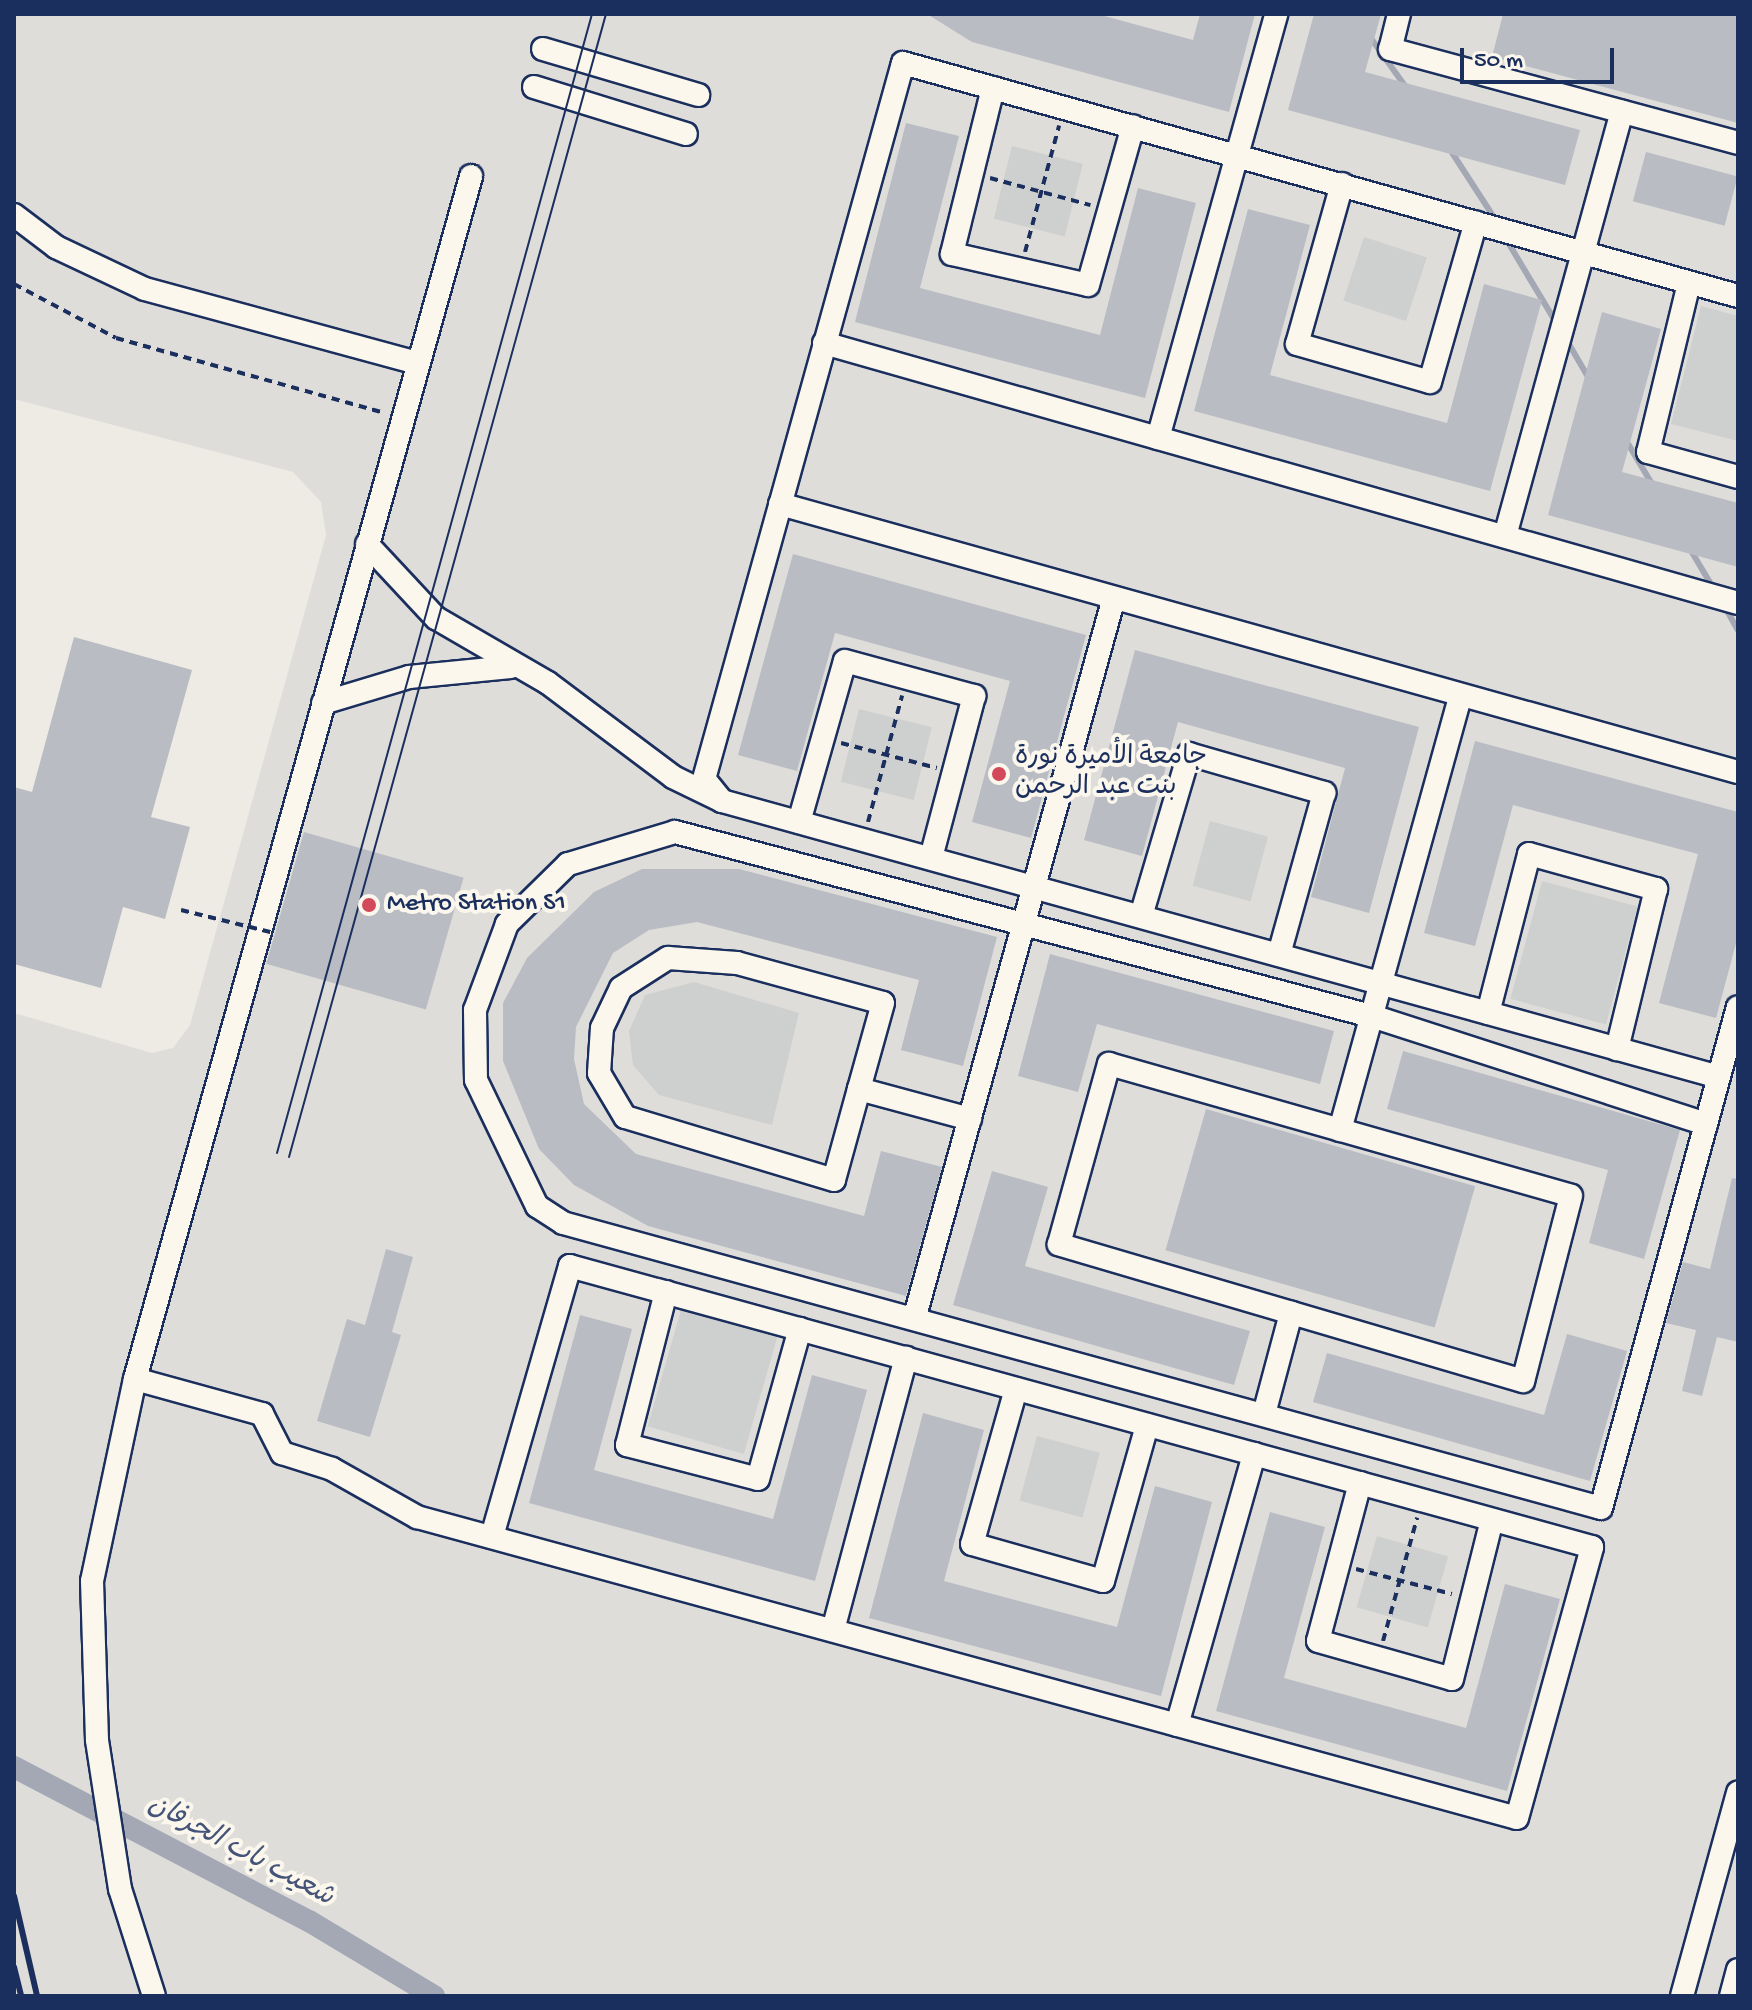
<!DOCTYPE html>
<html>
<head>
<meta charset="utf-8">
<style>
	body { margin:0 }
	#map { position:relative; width:1752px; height:2010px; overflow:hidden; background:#eeebe4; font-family:"Gochi Hand","Playpen Sans Arabic",sans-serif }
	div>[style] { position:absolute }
	.built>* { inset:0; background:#deddda }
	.green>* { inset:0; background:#cecfcf; transform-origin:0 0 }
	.stream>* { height:6px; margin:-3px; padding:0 3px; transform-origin:3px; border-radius:3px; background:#a3a8b4 }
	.canal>* { height:22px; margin:-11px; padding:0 11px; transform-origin:11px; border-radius:11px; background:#a3a8b4 }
	.building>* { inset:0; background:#b9bcc3; transform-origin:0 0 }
	.path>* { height:4px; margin-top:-2px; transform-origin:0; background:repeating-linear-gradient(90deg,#1b2f5e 0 8px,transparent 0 14px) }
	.roads { filter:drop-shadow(2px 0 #1b2f5e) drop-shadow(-2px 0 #1b2f5e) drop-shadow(0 2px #1b2f5e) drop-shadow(0 -2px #1b2f5e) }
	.street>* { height:22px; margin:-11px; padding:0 11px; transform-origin:11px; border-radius:11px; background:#fbf7ec }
	.tram>* { height:2px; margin:-1px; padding:0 1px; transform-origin:1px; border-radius:1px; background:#1b2f5e }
	.rail>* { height:6px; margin:-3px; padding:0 3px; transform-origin:3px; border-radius:3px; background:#1b2f5e }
	.path-bridge>* { height:4px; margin-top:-2px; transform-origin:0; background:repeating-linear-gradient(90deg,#1b2f5e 0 8px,transparent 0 14px) }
	.dots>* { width:22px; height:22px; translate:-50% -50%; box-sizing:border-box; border:4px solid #fbf7ec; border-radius:50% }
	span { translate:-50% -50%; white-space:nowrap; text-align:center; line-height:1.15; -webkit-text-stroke:8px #fbf7ec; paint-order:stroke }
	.poi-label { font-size:26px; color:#1b2f5e }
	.left { translate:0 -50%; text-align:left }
	.water-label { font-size:28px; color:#445378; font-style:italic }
	.frame { position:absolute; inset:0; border:16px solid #1b2f5e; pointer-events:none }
	.scale { position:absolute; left:1460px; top:48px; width:154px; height:36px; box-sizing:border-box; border:4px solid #1b2f5e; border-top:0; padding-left:10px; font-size:24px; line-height:28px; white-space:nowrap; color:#1b2f5e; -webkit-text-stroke:6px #fbf7ec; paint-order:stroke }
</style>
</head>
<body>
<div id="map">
	<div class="built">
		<i style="clip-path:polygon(14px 14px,1738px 14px,1738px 1996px,14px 1996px,14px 1013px,152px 1053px,173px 1048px,190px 1025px,326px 535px,321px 502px,293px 472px,14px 399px)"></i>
	</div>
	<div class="green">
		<i style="left:1012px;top:146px;width:73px;height:75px;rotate:14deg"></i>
		<i style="left:1364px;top:237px;width:66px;height:67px;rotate:18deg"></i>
		<i style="clip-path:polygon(1701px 306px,1738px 316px,1738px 441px,1671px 424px)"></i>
		<i style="left:859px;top:709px;width:75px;height:75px;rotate:14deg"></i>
		<i style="left:1210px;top:821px;width:60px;height:67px;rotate:15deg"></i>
		<i style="left:1542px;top:881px;width:99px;height:122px;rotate:15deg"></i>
		<i style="clip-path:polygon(694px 982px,799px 1013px,772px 1125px,659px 1095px,633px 1065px,629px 1031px,645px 995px)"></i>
		<i style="left:681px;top:1310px;width:100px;height:121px;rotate:16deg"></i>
		<i style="left:1037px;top:1436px;width:65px;height:67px;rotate:15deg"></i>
		<i style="left:1377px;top:1536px;width:74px;height:74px;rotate:16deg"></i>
	</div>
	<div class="stream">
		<i style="left:1370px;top:37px;width:60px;rotate:54.5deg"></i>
		<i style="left:1451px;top:151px;width:85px;rotate:57.1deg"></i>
		<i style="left:1506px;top:239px;width:101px;rotate:59.1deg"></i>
		<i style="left:1566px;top:339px;width:44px;rotate:59.9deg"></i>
		<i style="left:1627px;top:442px;width:49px;rotate:59.2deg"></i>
		<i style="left:1690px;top:549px;width:49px;rotate:59.2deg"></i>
		<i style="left:1725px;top:607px;width:26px;rotate:61deg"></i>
	</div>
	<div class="canal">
		<i style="left:14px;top:1767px;width:333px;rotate:27.6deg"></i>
		<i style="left:309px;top:1921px;width:146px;rotate:31deg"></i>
	</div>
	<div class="building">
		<i style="clip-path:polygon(927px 14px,1097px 14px,1193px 40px,1200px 14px,1255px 14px,1229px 112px,972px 42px)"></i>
		<i style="clip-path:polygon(1314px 14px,1381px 14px,1365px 72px,1580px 130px,1565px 185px,1288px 110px)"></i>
		<i style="clip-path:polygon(1503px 14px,1738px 14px,1738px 123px,1492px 57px)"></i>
		<i style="clip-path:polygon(906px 123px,959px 136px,920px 288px,1100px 335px,1138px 188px,1196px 203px,1145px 398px,855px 322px)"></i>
		<i style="left:1646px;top:152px;width:95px;height:51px;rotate:15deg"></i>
		<i style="clip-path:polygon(1248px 209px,1310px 225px,1270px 375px,1447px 423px,1484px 284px,1542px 300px,1490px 491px,1194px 411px)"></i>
		<i style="clip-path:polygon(1602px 312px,1661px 329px,1622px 472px,1738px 503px,1738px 567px,1548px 515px)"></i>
		<i style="clip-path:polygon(793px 554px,1086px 635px,1031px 838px,972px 822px,1010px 681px,835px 633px,797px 771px,738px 755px)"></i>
		<i style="clip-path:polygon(74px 637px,192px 670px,151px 817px,190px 827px,165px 919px,123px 907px,101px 988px,14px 964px,14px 787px,32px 792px)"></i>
		<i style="clip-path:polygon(1135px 650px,1419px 727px,1369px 913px,1311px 897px,1345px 768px,1178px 722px,1142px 856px,1084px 840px)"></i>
		<i style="clip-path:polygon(1475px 741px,1738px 812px,1738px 936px,1716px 1018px,1659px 1003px,1698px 854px,1513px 805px,1475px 946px,1424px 933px)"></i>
		<i style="left:304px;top:832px;width:166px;height:137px;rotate:16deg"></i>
		<i style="clip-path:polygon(642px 869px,739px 869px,997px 937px,963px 1066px,901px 1050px,919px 980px,697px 922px,649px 930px,613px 953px,576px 1027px,574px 1059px,584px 1104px,636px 1154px,864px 1216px,881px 1151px,942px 1167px,906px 1296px,648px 1226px,574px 1185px,539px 1149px,503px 1061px,503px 1003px,527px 958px,594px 892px)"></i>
		<i style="clip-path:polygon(1050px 954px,1334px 1031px,1320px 1084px,1097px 1024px,1078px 1092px,1018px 1076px)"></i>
		<i style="clip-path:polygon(1403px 1051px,1680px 1130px,1644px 1259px,1589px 1243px,1608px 1170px,1387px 1109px)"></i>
		<i style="left:1206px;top:1109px;width:280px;height:147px;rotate:16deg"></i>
		<i style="clip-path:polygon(992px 1171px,1048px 1187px,1025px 1266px,1250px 1331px,1234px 1385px,953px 1305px)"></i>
		<i style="clip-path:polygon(1732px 1178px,1738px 1179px,1738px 1342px,1717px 1337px,1702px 1396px,1682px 1391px,1696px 1330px,1666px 1323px,1683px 1262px,1710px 1269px)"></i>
		<i style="clip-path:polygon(386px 1249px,413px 1257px,392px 1332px,401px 1335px,370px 1437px,317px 1421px,347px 1319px,365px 1325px)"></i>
		<i style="clip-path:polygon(580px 1315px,632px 1329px,594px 1470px,773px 1519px,812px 1375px,867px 1390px,815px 1581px,529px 1503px)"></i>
		<i style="clip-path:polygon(1567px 1334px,1627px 1351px,1590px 1481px,1313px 1402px,1327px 1353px,1544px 1415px)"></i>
		<i style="clip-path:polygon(923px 1413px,984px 1430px,944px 1581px,1117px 1627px,1155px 1486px,1212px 1502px,1161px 1696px,869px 1618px)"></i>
		<i style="clip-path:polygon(1270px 1512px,1325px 1527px,1284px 1678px,1466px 1728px,1505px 1584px,1560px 1599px,1507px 1791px,1216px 1711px)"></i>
	</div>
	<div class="path">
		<i style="left:990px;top:178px;width:104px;rotate:15.1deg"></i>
		<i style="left:1025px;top:252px;width:131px;rotate:-74.9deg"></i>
		<i style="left:14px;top:284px;width:115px;rotate:27.9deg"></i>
		<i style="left:116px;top:338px;width:278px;rotate:15.6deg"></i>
		<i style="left:841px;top:743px;width:99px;rotate:14.6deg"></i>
		<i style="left:868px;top:822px;width:131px;rotate:-74.9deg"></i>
		<i style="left:1356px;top:1569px;width:99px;rotate:14.6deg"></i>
		<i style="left:1383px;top:1641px;width:128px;rotate:-74.5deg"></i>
	</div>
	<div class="roads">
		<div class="street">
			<i style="left:1399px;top:14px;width:36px;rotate:104deg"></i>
			<i style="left:1390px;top:49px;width:360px;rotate:15.1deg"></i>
			<i style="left:543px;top:49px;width:162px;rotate:16.5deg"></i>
			<i style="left:534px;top:87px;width:159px;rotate:17.2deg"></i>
			<i style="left:993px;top:88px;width:171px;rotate:103.9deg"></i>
			<i style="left:952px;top:254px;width:139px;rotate:12.8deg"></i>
			<i style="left:1088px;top:285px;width:165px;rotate:-74.2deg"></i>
			<i style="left:1342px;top:184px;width:166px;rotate:105.7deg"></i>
			<i style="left:1297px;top:344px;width:138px;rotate:15.9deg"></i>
			<i style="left:1430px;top:382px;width:166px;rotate:-74deg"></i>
			<i style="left:14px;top:215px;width:53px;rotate:37.3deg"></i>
			<i style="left:56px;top:247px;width:98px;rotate:25.3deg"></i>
			<i style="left:145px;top:289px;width:283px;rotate:15.2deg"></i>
			<i style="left:1689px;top:283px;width:174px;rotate:103.6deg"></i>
			<i style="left:1648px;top:452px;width:93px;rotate:15.5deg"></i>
			<i style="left:824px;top:343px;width:950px;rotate:15.88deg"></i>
			<i style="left:1158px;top:438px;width:440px;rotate:-74.4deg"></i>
			<i style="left:780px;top:504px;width:995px;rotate:15.63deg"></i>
			<i style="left:1505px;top:536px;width:440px;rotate:-74.6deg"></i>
			<i style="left:367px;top:544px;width:101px;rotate:47deg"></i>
			<i style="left:436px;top:618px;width:129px;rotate:30.1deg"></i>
			<i style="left:548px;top:683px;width:156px;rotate:36.9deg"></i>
			<i style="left:673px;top:777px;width:55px;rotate:26.1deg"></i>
			<i style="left:722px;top:801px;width:1034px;rotate:15.47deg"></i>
			<i style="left:323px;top:703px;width:90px;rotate:-16.8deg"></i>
			<i style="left:409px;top:677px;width:102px;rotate:-5.6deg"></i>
			<i style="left:722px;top:801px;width:28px;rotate:-129deg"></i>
			<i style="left:704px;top:779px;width:743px;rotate:-74.47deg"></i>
			<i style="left:903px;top:63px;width:867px;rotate:15.59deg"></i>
			<i style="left:799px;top:822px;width:167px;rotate:-74.1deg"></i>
			<i style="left:845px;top:661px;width:134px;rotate:15.2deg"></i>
			<i style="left:974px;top:696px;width:168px;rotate:104.9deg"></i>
			<i style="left:1141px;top:916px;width:169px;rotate:-73.5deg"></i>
			<i style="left:1189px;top:754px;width:141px;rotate:16.1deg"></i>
			<i style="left:1324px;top:793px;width:167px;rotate:105.6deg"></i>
			<i style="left:1488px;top:1013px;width:164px;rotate:-75.5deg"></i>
			<i style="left:1529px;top:854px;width:132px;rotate:15.4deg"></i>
			<i style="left:1656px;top:889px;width:165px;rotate:103.7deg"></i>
			<i style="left:1109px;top:1064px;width:480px;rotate:15.9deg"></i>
			<i style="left:1571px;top:1196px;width:191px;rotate:104.5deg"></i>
			<i style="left:1523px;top:1381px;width:484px;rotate:-163.6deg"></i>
			<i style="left:1059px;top:1244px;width:187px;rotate:-74.5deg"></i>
			<i style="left:859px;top:1089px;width:94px;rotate:105.4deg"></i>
			<i style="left:834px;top:1180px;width:218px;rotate:-163.2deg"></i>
			<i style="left:625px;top:1117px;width:51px;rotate:-120.6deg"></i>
			<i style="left:599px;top:1073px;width:45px;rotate:-86.2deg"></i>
			<i style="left:602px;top:1028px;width:44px;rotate:-64.6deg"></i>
			<i style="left:621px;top:988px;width:56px;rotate:-32.6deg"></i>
			<i style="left:668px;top:958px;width:69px;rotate:4.1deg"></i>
			<i style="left:737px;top:963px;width:151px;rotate:15.3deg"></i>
			<i style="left:883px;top:1003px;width:89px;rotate:105.6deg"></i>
			<i style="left:859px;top:1089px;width:115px;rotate:15.1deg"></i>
			<i style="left:1706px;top:1124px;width:352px;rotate:-162.1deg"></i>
			<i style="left:1371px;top:1016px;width:720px;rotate:-165.19deg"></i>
			<i style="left:675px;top:832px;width:112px;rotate:163.3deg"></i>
			<i style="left:568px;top:864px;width:86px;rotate:135.5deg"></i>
			<i style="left:507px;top:924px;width:92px;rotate:110.4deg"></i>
			<i style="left:475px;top:1010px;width:70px;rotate:89.2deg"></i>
			<i style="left:476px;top:1080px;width:140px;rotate:64.2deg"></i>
			<i style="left:537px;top:1206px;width:31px;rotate:33deg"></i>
			<i style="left:563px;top:1223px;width:1076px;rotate:15.35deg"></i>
			<i style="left:1601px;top:1508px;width:519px;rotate:-74.71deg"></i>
			<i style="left:1340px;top:1130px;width:448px;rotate:-74.5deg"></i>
			<i style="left:666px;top:1292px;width:158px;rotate:104.3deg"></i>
			<i style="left:627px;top:1445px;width:135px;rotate:14.5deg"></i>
			<i style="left:758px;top:1479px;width:156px;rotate:-74.4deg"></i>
			<i style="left:915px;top:1316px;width:742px;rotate:-74.52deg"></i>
			<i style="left:135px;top:1379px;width:132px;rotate:15.4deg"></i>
			<i style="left:262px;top:1414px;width:44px;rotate:62.9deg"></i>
			<i style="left:282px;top:1453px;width:52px;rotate:17.7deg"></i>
			<i style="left:332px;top:1469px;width:98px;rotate:29.5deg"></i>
			<i style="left:417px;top:1517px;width:1140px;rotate:15.3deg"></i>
			<i style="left:1517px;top:1818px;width:281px;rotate:-74.5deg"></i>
			<i style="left:1592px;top:1547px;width:1060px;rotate:-164.63deg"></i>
			<i style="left:570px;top:1266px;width:282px;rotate:106.1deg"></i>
			<i style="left:1016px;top:1389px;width:161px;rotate:105.8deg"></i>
			<i style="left:972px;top:1544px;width:136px;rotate:15.8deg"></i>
			<i style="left:1103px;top:1581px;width:162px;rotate:-74.2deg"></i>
			<i style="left:1264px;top:1414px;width:105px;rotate:-75deg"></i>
			<i style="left:1360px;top:1483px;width:163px;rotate:104.9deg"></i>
			<i style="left:1318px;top:1641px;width:139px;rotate:15.8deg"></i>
			<i style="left:1452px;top:1679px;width:164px;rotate:-75.9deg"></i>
			<i style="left:833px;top:1630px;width:282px;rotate:-75deg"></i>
			<i style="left:1177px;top:1725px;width:282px;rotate:-74.1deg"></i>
			<i style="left:154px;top:1996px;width:112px;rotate:-107.6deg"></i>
			<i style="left:120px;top:1889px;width:151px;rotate:-98.8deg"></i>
			<i style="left:97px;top:1740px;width:159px;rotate:-91.8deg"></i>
			<i style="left:92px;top:1581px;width:207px;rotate:-78deg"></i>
			<i style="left:135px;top:1379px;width:1249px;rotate:-74.39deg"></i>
			<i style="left:1682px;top:1996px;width:211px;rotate:-74.6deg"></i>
			<i style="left:1731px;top:1996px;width:27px;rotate:-75deg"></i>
		</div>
	</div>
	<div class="tram">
		<i style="left:277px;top:1153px;width:1182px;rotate:-74.54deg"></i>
		<i style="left:289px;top:1157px;width:1186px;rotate:-74.5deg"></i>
	</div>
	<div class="rail">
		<i style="left:14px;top:1896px;width:103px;rotate:77deg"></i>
		<i style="left:14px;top:1967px;width:30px;rotate:76deg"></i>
	</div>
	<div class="path-bridge">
		<i style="left:181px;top:910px;width:96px;rotate:13.9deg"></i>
	</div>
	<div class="dots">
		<i style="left:999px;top:774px;background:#d1495b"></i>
		<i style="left:369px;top:905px;background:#d1495b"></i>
	</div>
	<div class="poi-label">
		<span class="left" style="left:1015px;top:774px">جامعة الأميرة نورة<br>بنت عبد الرحمن</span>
		<span class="left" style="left:387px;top:905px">Metro Station S1</span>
	</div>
	<div class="water-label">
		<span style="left:240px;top:1852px;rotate:28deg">شعيب باب الجرفان</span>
	</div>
	<div class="frame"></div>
	<div class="scale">50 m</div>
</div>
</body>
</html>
